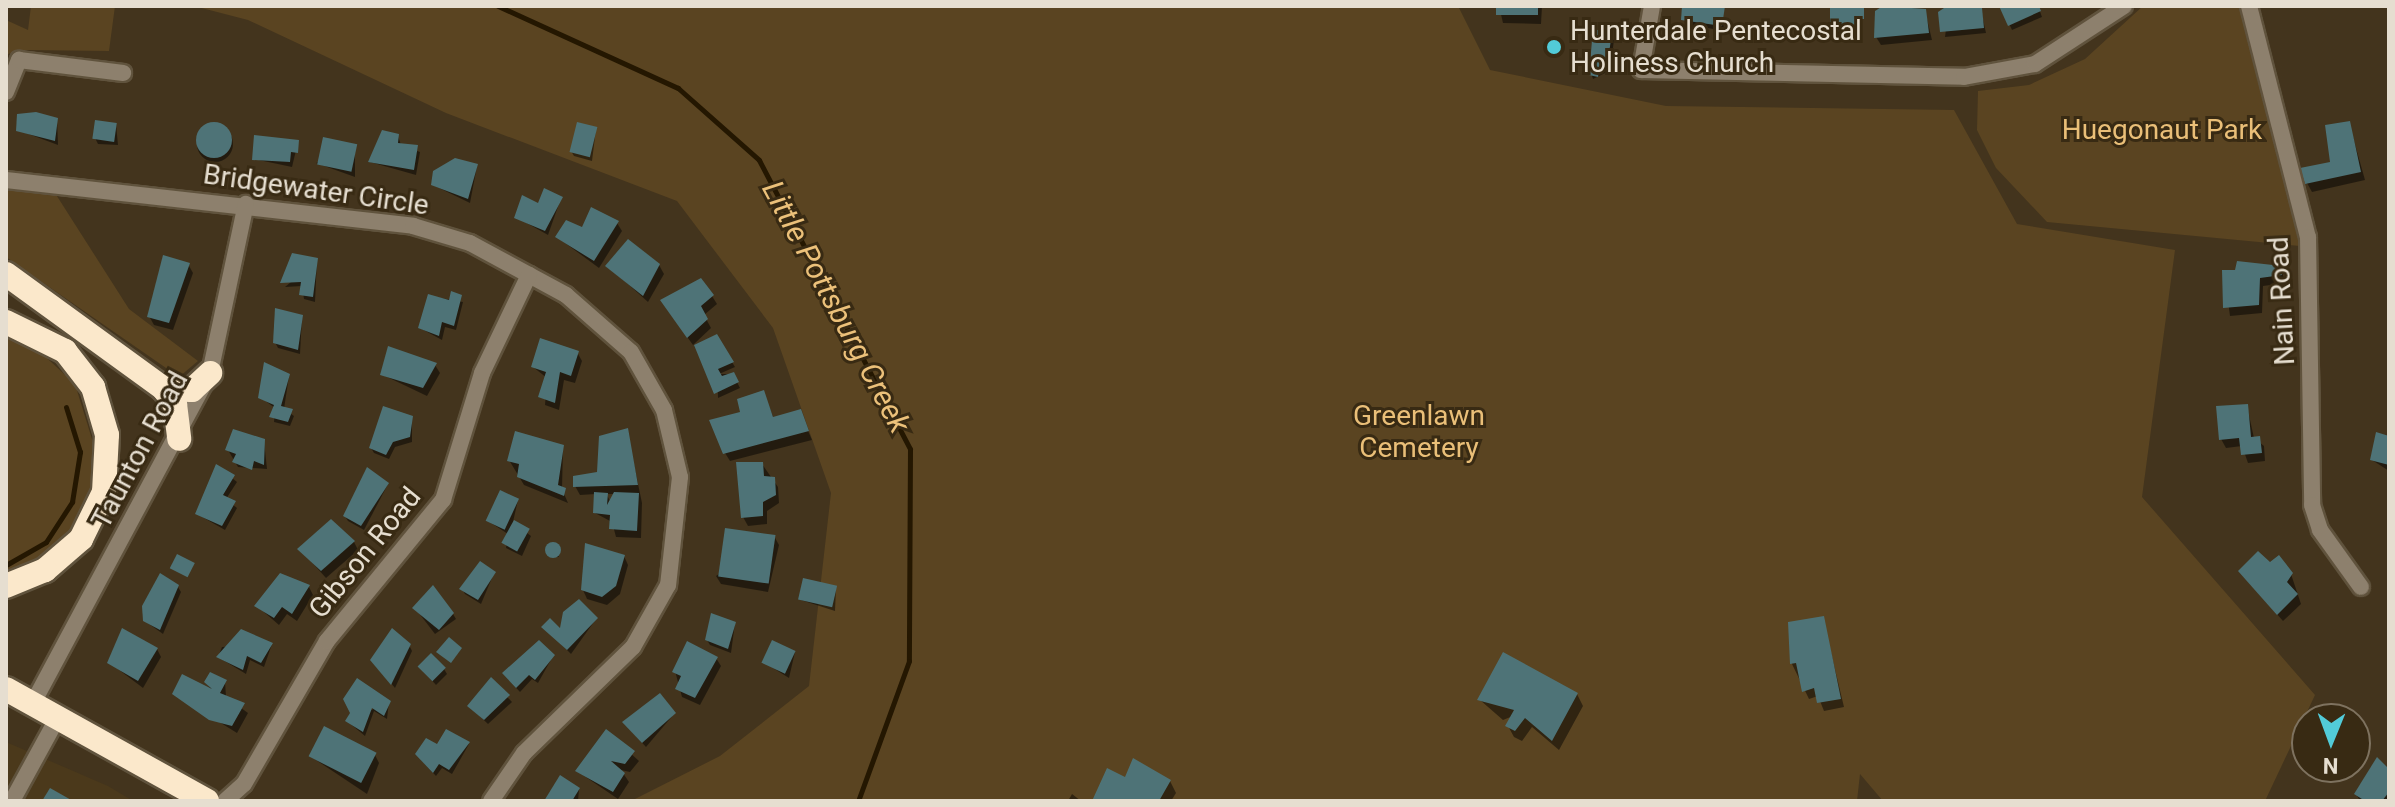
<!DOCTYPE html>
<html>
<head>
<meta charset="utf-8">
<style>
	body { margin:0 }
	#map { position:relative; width:2395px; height:807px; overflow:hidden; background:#43341d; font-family:Roboto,sans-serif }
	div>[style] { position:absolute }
	.built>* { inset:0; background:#4b391b }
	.green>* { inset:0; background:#5a4421 }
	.shadow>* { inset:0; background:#0007 }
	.round { border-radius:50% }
	.stream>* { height:5px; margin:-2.5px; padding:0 2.5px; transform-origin:2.5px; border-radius:2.5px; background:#241701 }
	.building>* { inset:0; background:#4e7377; transform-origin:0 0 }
	.roads { filter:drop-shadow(2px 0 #60533d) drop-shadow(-2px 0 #60533d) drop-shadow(0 2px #60533d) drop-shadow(0 -2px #60533d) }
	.street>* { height:16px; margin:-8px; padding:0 8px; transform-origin:8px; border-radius:8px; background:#8d806d }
	.highway>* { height:24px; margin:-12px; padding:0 12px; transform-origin:12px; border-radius:12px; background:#fbe8cb }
	.dots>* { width:22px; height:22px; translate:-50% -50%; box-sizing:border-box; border:4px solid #382a13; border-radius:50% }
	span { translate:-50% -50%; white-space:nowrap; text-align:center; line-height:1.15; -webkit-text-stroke:6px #382a13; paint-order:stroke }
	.poi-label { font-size:28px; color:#e6ded0 }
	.left { translate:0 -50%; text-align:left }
	.park-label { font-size:28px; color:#eabf78 }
	.street-label { font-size:28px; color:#e6ded0 }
	.water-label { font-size:30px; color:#ecc17a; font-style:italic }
	.frame { position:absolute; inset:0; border:8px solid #e6ded0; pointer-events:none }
	.north { position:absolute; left:2291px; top:703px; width:80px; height:80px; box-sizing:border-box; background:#382a13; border:2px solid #7e725f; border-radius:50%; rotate:181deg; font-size:22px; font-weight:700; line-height:32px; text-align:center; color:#e6ded0 }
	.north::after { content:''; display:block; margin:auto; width:28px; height:36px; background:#52cbd8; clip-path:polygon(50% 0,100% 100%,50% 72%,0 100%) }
</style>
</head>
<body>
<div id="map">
	<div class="built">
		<i style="clip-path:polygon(6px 742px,108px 786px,133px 801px,6px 801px)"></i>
	</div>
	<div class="green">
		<i style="clip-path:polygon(31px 6px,115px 6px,109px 51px,26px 50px,8px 54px,6px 63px,6px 20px,28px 30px)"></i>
		<i style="clip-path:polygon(194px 6px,1458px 6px,1490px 70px,1666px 106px,1954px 110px,2017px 224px,2175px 250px,2142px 497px,2315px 695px,2265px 801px,1883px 801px,1860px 774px,1857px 801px,631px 801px,720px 756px,809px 686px,831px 493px,773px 328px,677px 201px,446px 113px,248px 20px)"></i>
		<i style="clip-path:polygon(2143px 6px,2242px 6px,2300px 246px,2047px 222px,1996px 168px,1977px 130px,1978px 91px,2029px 85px,2085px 59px)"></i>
		<i style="clip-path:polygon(6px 187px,55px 193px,129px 309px,198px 361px,179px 377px,6px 257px)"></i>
		<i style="clip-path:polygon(6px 335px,37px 349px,75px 384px,96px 452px,89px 502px,78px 523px,59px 547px,6px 576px)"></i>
	</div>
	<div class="shadow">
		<i style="clip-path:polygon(1499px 6px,1542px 6px,1541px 24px,1503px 23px)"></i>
		<i style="clip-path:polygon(1685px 6px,1731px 6px,1722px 6px,1724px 31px,1686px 24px)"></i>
		<i style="clip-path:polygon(1832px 6px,1864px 6px,1859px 36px,1835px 37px)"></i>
		<i style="clip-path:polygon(1949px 6px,1981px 10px,1986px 33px,1945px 37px)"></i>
		<i style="clip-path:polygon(2001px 6px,2038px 6px,2042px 17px,2012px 30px)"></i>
		<i style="clip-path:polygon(1925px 11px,1932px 40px,1881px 45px,1876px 37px)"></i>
		<i style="clip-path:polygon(1595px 32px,1614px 40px,1611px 62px,1592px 76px)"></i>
		<i style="clip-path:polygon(1610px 67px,1609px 71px,1593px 79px,1592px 76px)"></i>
		<i style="clip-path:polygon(57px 119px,58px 145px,18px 130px)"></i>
		<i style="clip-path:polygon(2349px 123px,2365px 180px,2312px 192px,2307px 183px,2333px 164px)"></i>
		<i style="clip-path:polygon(116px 124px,118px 145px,98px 144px,95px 138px)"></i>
		<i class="round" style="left:197px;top:126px;width:36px;height:36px"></i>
		<i style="clip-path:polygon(596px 129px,592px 161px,574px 156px,571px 151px)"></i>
		<i style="clip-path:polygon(398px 136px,401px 145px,420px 152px,416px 175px,370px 162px)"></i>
		<i style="clip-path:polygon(298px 142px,292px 167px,254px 159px)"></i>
		<i style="clip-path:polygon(355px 146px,355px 177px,316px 163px)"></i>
		<i style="clip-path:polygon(477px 166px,470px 203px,433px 185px)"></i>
		<i style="clip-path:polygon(561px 198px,548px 235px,516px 217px,539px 206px)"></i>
		<i style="clip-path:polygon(617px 223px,622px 231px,599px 268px,557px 237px)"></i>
		<i style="clip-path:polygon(317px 260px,315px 302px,304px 299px,302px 286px,285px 287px)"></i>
		<i style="clip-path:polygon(188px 264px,193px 273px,173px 330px,154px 325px,149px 316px)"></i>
		<i style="clip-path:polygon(659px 265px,664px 274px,648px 302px,608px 266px)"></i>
		<i style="clip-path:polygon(2281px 267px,2285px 283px,2263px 286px,2262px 313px,2230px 316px,2224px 272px)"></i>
		<i style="clip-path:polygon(429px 296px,463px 302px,456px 330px,445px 327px,442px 340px,420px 328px)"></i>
		<i style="clip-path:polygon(712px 296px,717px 304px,704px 315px,711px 328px,693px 345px,667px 309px)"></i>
		<i style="clip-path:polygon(302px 317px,300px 354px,278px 348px,275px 342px)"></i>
		<i style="clip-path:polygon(716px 336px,735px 367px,719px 374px,733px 374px,740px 388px,718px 398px)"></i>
		<i style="clip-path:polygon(577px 352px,582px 361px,575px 383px,564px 380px,559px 410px,545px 405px,547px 378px,533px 367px)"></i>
		<i style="clip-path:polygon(435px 365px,440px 373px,427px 396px,383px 375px)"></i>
		<i style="clip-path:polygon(289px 376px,284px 409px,294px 416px,290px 426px,274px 422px,275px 408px,260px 397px)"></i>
		<i style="clip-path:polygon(763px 392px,774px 419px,800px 412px,812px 440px,730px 461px,725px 453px,743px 414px)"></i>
		<i style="clip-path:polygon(2247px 406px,2254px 438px,2264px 446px,2265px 461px,2248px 463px,2242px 446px,2226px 448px,2221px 439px)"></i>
		<i style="clip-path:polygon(412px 417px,412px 442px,395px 447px,389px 459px,374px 453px,371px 448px)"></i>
		<i style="clip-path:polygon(evenodd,627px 431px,642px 503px,641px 538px,616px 537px,612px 522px,595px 513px,596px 494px,580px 495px,575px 486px,599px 474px,627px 431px,606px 494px,615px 494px,611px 503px,608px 497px,606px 494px)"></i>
		<i style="clip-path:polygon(2389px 438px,2389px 471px,2372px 460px)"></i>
		<i style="clip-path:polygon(264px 441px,267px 469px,238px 467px,228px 450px)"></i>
		<i style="clip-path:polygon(563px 447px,562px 489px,568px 503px,524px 485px,509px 460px)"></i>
		<i style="clip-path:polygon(738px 464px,762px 464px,778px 487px,779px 503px,767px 511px,767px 524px,748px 526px,743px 517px)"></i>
		<i style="clip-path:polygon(217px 466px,237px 482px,226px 499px,237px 508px,225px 530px,197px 514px)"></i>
		<i style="clip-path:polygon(388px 484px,364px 530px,348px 521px,345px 516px)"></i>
		<i style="clip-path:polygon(518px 500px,513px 522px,531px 536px,522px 556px,506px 548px,508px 534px,488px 521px)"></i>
		<i style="clip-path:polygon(774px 536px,779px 545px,768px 592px,721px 584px,716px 576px)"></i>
		<i style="clip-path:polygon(354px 542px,358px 550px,326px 578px,300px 549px)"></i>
		<i style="clip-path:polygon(550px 543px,558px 547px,559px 557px,548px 556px)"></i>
		<i style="clip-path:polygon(624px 556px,628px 565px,620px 594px,607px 605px,587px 599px,583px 590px)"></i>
		<i style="clip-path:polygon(2270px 565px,2291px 574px,2301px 604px,2283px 621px,2240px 572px)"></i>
		<i style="clip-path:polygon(494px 573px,481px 604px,465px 594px,462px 589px)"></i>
		<i style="clip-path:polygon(178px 587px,181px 592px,163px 634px,145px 621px)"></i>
		<i style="clip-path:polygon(309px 587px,313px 595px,297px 621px,287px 614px,279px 625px,257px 606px)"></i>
		<i style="clip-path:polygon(836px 588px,835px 611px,801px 600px)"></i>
		<i style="clip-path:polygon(415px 608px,453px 614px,456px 619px,435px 634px)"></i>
		<i style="clip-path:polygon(596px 619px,571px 654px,544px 627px,561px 633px)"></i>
		<i style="clip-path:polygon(1823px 619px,1844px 707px,1824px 711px,1818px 696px,1809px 699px,1792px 664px,1790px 623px)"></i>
		<i style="clip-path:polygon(735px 623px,731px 653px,710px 645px,707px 640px)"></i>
		<i style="clip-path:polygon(272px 644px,264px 667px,250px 660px,246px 674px,218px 657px,222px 647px)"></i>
		<i style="clip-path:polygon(409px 645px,412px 651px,395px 688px,376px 665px)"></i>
		<i style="clip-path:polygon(157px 649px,161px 657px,143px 688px,110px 663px)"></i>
		<i style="clip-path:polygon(795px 652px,789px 678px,765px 663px)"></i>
		<i style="clip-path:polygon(553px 656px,538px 683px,532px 679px,520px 692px,508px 679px)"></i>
		<i style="clip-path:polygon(716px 658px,721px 666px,700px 705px,682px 697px,675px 671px)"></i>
		<i style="clip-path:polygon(420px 667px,444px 669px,447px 674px,436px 685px)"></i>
		<i style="clip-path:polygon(491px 680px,512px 702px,488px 724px,469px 706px)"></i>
		<i style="clip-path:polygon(225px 681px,226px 697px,248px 713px,237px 733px,174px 694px,212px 691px,206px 682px)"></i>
		<i style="clip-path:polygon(1577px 694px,1583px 706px,1559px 750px,1532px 727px,1522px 741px,1514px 737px,1508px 726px,1513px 716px,1503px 720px,1480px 700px)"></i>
		<i style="clip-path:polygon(389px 702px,387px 719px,374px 711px,365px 736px,347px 721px)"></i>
		<i style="clip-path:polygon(674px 714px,646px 747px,624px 723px)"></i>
		<i style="clip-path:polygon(607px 732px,639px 761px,630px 772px,621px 770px,629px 782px,618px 799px,577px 771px)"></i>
		<i style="clip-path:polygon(469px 744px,452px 774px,442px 768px,436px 776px,421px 760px)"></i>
		<i style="clip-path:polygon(375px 755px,379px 763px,367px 794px,310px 756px)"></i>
		<i style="clip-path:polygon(2389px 772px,2388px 801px,2359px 799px,2356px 794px)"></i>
		<i style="clip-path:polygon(1126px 779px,1170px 781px,1176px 793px,1171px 801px,1094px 801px)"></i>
		<i style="clip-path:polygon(579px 789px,578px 801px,549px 801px)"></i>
		<i style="clip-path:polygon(1072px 794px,1081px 801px,1068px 801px)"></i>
	</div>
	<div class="stream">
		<i style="left:498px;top:6px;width:198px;rotate:24.5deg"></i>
		<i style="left:678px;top:88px;width:108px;rotate:41.6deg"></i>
		<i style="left:759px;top:160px;width:326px;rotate:62.4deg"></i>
		<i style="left:910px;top:449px;width:212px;rotate:90.3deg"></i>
		<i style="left:909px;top:661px;width:149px;rotate:110deg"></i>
		<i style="left:6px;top:565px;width:46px;rotate:-29.9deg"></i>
		<i style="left:46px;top:542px;width:48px;rotate:-57deg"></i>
		<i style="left:72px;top:502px;width:51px;rotate:-80.9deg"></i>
		<i style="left:80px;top:452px;width:47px;rotate:-107.3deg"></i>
	</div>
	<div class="building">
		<i style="left:1496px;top:6px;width:42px;height:9px"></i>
		<i style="clip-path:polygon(1682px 6px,1725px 6px,1722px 26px,1681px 20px)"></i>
		<i style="clip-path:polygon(1830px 6px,1864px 6px,1864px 19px,1857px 19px,1857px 31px,1830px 32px)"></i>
		<i style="clip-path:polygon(1883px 6px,1926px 9px,1929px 33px,1874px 38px,1875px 11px)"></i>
		<i style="clip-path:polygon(1947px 6px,1982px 8px,1984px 28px,1940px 32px,1938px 12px)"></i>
		<i style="clip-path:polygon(1999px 6px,2039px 6px,2041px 11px,2008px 26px)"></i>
		<i style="clip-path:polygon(1593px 29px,1612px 33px,1607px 66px,1600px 65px,1598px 77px,1589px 75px)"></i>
		<i style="clip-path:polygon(36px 112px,58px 118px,55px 141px,16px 131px,17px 114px)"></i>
		<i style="left:95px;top:120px;width:22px;height:19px;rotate:8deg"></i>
		<i style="clip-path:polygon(2350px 121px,2361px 172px,2305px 184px,2300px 168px,2330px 162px,2325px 125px)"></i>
		<i style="left:577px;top:122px;width:21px;height:31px;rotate:14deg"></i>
		<i class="round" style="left:196px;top:122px;width:36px;height:36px"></i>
		<i style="clip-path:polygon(382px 130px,399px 134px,398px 143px,418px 145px,414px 170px,368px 162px)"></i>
		<i style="clip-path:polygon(254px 135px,299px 140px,298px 153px,291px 152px,290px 162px,252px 160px)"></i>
		<i style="left:323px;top:137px;width:35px;height:28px;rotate:12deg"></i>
		<i style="clip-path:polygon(455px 158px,478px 164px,468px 199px,431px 185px,433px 171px)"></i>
		<i style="clip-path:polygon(544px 188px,563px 197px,545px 231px,514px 218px,522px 195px,538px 203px)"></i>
		<i style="clip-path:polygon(591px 207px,619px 221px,594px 261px,555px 237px,566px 220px,582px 227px)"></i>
		<i style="clip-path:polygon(628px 239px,660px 264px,643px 296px,605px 266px)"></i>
		<i style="clip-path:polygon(292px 253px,318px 258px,313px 297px,299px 295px,301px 282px,280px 283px)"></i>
		<i style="clip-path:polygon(163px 255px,190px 263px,169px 323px,147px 317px)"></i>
		<i style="clip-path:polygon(2237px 261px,2282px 266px,2282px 275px,2260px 278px,2259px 305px,2223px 308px,2222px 270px,2235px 270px)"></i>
		<i style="clip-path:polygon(701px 278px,714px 295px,701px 306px,708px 319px,687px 338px,660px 300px)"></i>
		<i style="clip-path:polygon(451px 291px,462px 295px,454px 326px,442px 322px,439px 336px,418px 328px,428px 294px,449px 300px)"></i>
		<i style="clip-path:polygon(275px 308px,303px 315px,298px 350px,273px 343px)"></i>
		<i style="clip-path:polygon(717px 334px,734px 362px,718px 369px,722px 376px,734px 372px,739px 382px,714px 394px,694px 345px)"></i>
		<i style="clip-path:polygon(540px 338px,579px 351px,571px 376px,560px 372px,555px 403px,538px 397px,546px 372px,531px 367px)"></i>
		<i style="clip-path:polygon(388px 346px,437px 363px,423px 388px,380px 375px)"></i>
		<i style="clip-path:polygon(264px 362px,290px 374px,281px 406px,293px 409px,288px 422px,269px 417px,274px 405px,258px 398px)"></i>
		<i style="clip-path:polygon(764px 390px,773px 417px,801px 409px,809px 431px,723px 454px,709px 420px,740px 412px,737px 399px)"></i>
		<i style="clip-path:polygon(2248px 404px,2251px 437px,2260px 436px,2262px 453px,2241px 455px,2239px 438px,2219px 440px,2216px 406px)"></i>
		<i style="clip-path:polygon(383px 406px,413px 416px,410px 437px,393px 442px,386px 455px,369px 448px)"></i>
		<i style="clip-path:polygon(628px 428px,638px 485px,573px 487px,573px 476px,597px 472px,599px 436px)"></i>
		<i style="clip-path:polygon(233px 429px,265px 439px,264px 465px,254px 461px,252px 470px,232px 462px,236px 454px,225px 450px)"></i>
		<i style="clip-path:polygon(515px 431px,564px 445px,558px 485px,566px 488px,564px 496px,517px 477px,519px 464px,507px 461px)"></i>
		<i style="clip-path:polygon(2376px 432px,2389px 436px,2389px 465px,2370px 460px)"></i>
		<i style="clip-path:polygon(736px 462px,763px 462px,764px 476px,775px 477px,776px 495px,763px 502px,763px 516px,741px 518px)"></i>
		<i style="clip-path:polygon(216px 464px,235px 475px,223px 495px,236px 501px,222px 526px,195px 514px)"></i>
		<i style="clip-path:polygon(367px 467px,389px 483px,361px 526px,343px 516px)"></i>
		<i style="left:500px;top:490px;width:21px;height:34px;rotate:25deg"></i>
		<i style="clip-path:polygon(594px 492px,608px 493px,607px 505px,614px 492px,639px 493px,637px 531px,609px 529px,610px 515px,593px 513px)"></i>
		<i style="clip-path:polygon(331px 519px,355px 541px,321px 571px,297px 549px)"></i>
		<i style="left:514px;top:520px;width:18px;height:26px;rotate:29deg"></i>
		<i style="left:725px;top:528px;width:51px;height:49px;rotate:8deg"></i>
		<i class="round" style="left:545px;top:542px;width:16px;height:16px"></i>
		<i style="clip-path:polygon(585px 543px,625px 555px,616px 586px,602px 597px,581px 590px)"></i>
		<i style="clip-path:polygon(2258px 551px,2270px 562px,2279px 555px,2293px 573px,2287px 582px,2298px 594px,2277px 615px,2238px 571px)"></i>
		<i style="left:177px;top:554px;width:20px;height:16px;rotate:27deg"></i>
		<i style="clip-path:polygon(480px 561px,496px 572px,478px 600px,459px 589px)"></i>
		<i style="clip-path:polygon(160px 573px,179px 585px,160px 630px,143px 621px,142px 606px)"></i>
		<i style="clip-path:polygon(280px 573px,310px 585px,292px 614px,282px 607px,274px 618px,254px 606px)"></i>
		<i style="left:803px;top:578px;width:35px;height:22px;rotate:13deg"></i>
		<i style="clip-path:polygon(433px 585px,454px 613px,439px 630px,412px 608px)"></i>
		<i style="clip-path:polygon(579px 599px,598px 618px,567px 650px,541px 627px,550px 618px,560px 628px,563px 612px)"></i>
		<i style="clip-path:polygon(711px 613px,736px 622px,728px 649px,705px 640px)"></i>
		<i style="clip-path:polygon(1824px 616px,1841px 699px,1817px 703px,1814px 688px,1802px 692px,1796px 663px,1790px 664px,1788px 622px)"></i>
		<i style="clip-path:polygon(122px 628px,158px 648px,138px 681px,107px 663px)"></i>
		<i style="clip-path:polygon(392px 628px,411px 644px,391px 685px,370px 660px)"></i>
		<i style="clip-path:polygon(241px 629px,273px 643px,261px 663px,247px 656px,243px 670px,216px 657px)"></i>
		<i style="clip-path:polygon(449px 637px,462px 648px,451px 663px,436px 652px)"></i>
		<i style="clip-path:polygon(539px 640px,555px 655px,535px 680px,529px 675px,516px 688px,502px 673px)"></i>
		<i style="left:772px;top:640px;width:26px;height:25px;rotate:25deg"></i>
		<i style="clip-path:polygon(687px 641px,718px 657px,695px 698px,675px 689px,681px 676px,672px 672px)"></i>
		<i style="clip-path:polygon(1503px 652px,1578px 693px,1552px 741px,1525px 718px,1515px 731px,1505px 726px,1514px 710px,1477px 700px)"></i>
		<i style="left:431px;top:653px;width:21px;height:19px;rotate:45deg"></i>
		<i style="clip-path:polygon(210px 672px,227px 680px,220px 693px,245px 703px,232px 726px,209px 720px,172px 694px,182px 674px,212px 689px,204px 682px)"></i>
		<i style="clip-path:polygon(491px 677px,510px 695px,484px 720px,467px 706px)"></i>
		<i style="clip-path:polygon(357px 678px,391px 701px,384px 716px,372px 708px,363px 732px,345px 721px,350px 713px,343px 699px)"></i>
		<i style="clip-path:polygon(660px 693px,676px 713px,642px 743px,622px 722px)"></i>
		<i style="left:324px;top:726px;width:59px;height:34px;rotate:27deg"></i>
		<i style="clip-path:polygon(446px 729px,470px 742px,449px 770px,439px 764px,433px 773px,415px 754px,426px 738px,437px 744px)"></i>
		<i style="clip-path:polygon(606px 729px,635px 751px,625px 764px,611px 761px,625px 773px,613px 792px,575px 771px)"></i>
		<i style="clip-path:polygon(2377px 757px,2389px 769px,2389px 792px,2382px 801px,2365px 801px,2354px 794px)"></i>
		<i style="clip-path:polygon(1133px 758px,1171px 780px,1159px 801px,1092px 801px,1107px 768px,1125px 777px)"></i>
		<i style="clip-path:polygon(560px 775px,580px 788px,572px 801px,544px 801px)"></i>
		<i style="clip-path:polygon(50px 788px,73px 801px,42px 801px)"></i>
	</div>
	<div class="roads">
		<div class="street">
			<i style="left:1652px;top:6px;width:65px;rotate:99.8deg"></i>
			<i style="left:1641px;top:70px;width:323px;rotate:1.2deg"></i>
			<i style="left:1964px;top:77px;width:72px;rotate:-10.4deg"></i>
			<i style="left:2035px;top:64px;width:106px;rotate:-33.1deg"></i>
			<i style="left:2249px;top:6px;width:238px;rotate:75.7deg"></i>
			<i style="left:2308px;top:237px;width:268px;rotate:89.1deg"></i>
			<i style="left:2312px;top:505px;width:26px;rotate:72deg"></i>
			<i style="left:2320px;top:530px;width:70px;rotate:54.3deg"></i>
			<i style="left:6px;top:92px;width:35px;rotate:-68deg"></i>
			<i style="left:19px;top:60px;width:105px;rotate:7.1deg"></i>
			<i style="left:6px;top:180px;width:410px;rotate:6.4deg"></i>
			<i style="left:413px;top:226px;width:59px;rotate:16.6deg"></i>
			<i style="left:470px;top:243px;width:109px;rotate:28.4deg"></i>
			<i style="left:566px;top:295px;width:86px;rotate:41.2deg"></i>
			<i style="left:631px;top:352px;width:67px;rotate:60.4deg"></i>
			<i style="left:664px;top:410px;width:69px;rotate:76.6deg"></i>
			<i style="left:680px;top:477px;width:109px;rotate:96.3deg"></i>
			<i style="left:668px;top:585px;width:71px;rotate:119.4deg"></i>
			<i style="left:633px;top:647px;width:152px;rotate:135.8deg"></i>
			<i style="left:524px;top:753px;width:58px;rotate:124.5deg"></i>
			<i style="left:33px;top:703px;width:374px;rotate:-61.8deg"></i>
			<i style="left:210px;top:373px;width:173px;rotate:-78deg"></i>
			<i style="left:12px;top:801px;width:96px;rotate:-61.3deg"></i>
			<i style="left:225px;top:801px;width:25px;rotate:-42deg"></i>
			<i style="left:244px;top:784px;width:165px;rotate:-59.9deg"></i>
			<i style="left:327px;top:641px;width:183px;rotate:-50.6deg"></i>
			<i style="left:443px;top:500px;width:133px;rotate:-72.9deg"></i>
			<i style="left:482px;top:373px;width:109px;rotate:-64.4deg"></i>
		</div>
		<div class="highway">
			<i style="left:6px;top:274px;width:195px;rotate:36deg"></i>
			<i style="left:164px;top:389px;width:19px;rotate:54deg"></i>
			<i style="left:175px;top:404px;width:35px;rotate:83deg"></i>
			<i style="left:6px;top:322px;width:66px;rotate:26.2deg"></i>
			<i style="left:65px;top:351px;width:46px;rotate:52.1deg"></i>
			<i style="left:93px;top:387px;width:50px;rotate:73.7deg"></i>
			<i style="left:107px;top:435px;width:57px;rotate:93deg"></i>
			<i style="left:104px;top:492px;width:52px;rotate:116.1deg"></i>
			<i style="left:81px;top:539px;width:48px;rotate:139.3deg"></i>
			<i style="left:45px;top:570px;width:42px;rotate:157.7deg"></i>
			<i style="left:164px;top:389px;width:28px;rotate:2deg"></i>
			<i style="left:192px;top:390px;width:25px;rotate:-43deg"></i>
			<i style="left:6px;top:689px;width:230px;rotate:29.1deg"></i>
		</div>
	</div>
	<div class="dots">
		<i style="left:1554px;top:47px;background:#52cbd8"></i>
	</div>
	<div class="poi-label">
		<span class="left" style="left:1570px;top:47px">Hunterdale Pentecostal<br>Holiness Church</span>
	</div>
	<div class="park-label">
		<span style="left:2162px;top:130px">Huegonaut Park</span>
		<span style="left:1419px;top:432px">Greenlawn<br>Cemetery</span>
	</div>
	<div class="street-label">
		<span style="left:316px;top:190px;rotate:8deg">Bridgewater Circle</span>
		<span style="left:2282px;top:301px;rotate:-93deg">Nain Road</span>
		<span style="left:140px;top:450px;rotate:-62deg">Taunton Road</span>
		<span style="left:365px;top:553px;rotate:-51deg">Gibson Road</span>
	</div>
	<div class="water-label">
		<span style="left:836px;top:307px;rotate:62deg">Little Pottsburg Creek</span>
	</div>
	<div class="frame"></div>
	<div class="north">N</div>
</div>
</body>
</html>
